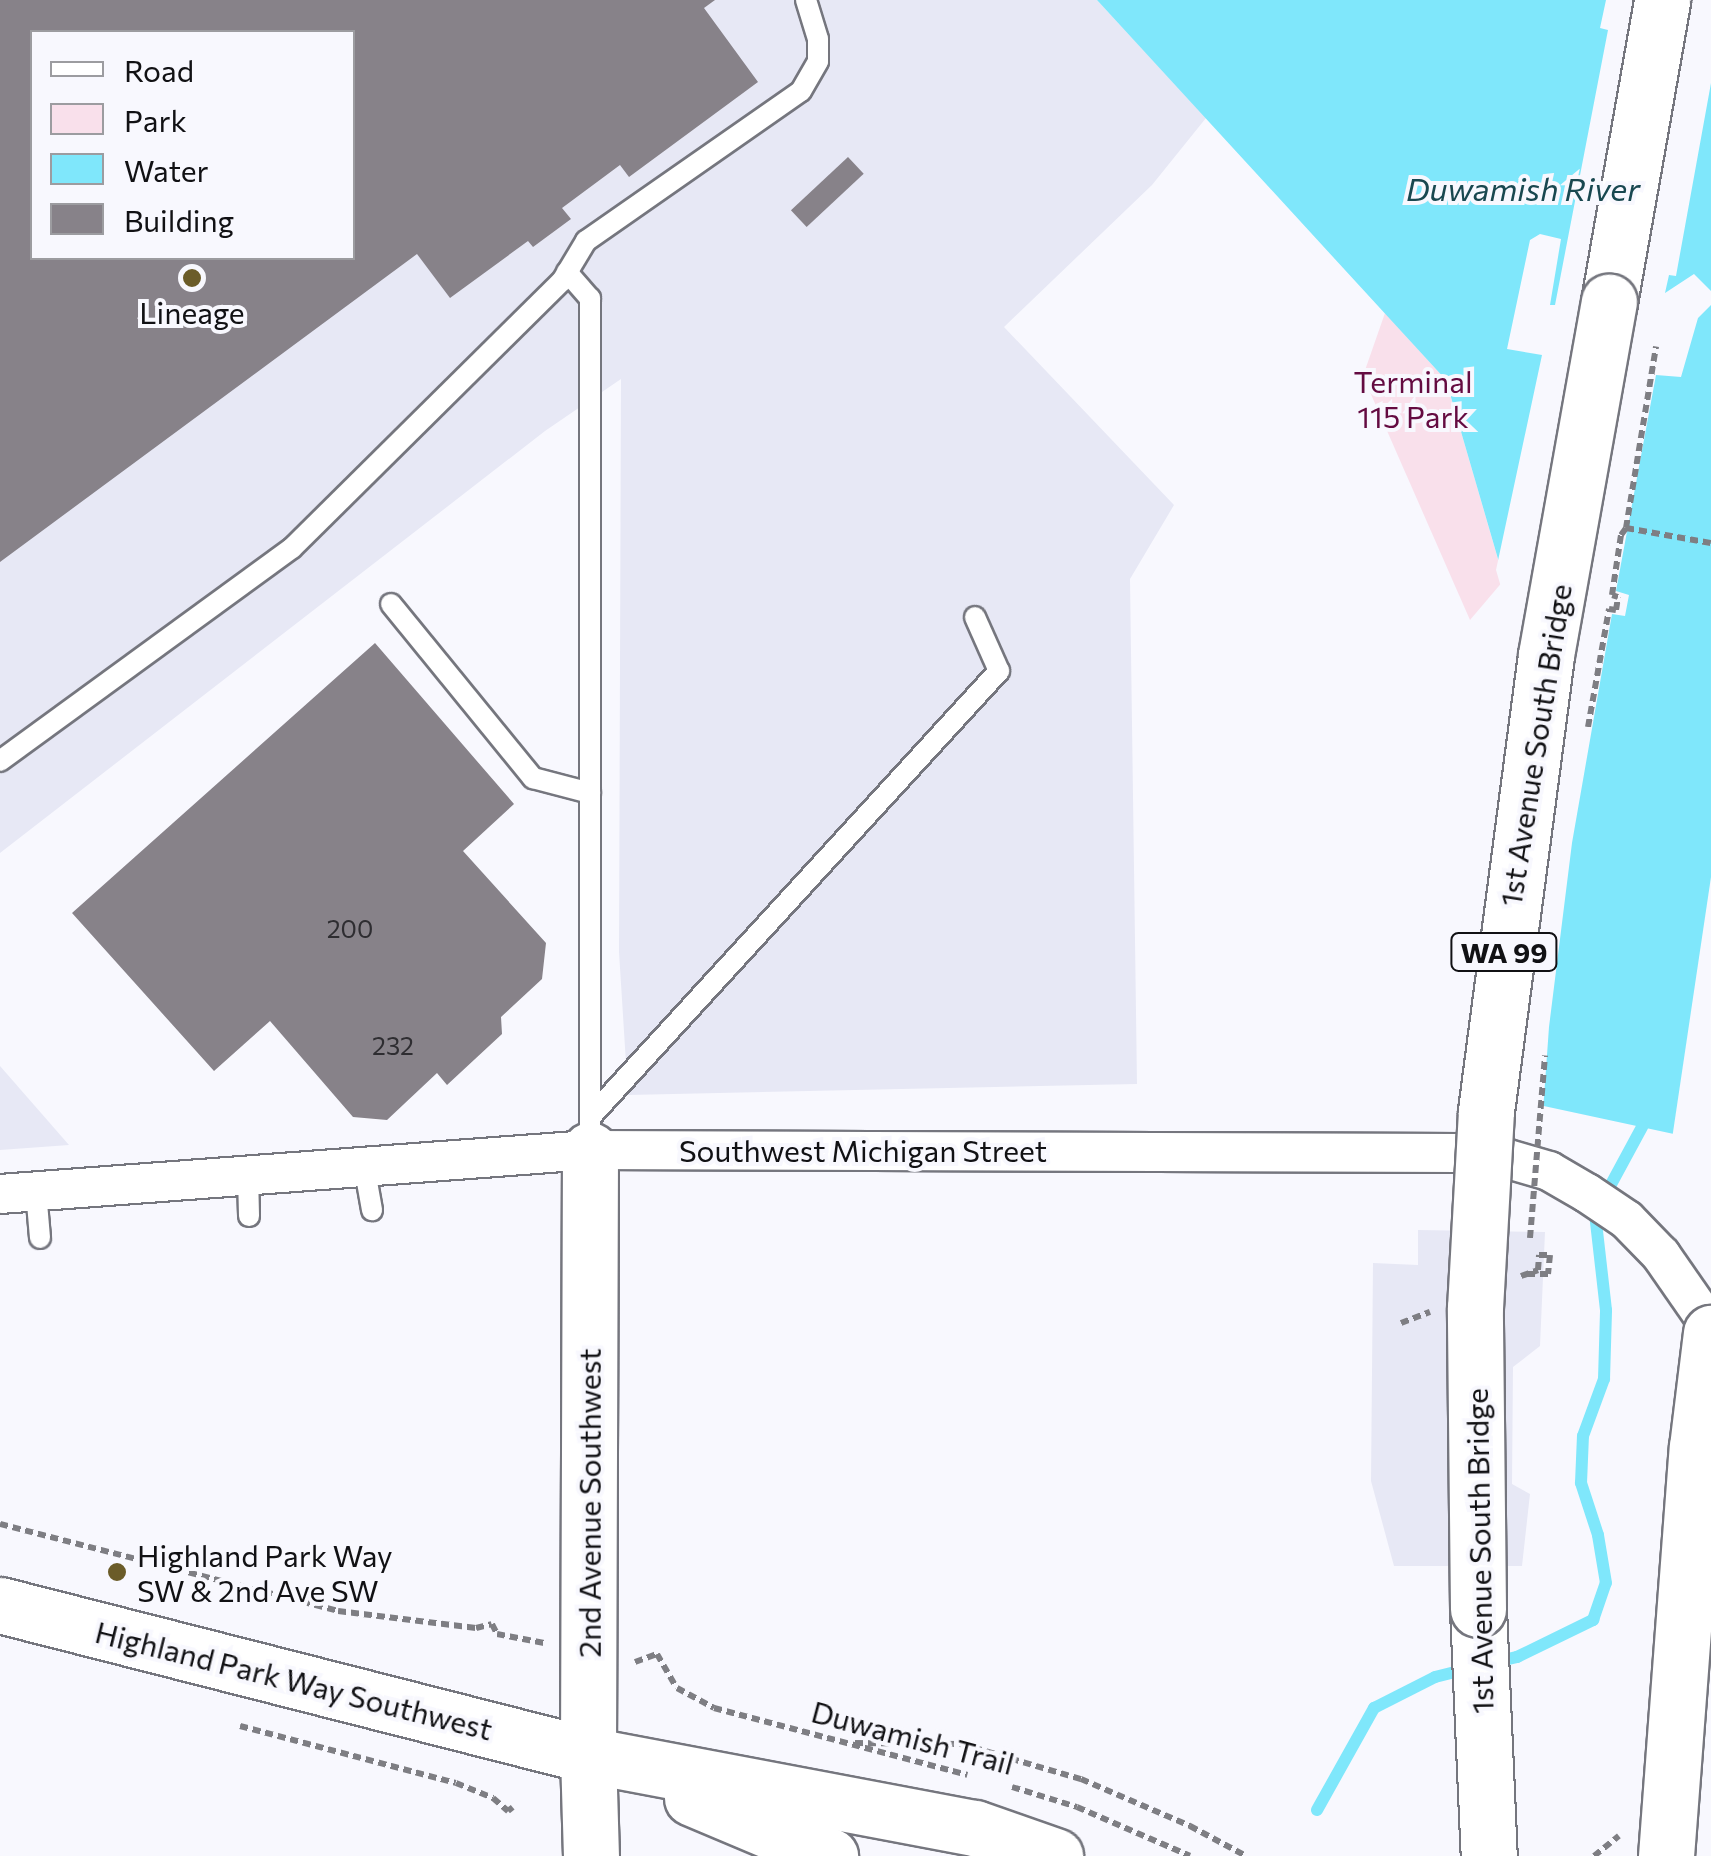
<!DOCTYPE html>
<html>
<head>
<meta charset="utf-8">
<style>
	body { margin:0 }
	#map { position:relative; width:1711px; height:1856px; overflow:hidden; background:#f8f8fe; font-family:Commissioner,sans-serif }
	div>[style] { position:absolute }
	.built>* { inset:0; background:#e7e8f5 }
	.green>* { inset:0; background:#f9e0eb }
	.water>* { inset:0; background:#7fe7fb }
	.pier>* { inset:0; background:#f8f8fe }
	.stream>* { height:12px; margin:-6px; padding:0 6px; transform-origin:6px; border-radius:6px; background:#7fe7fb }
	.building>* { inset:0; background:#878289; transform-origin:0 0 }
	.path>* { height:6px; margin-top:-3px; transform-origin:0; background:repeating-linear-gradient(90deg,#7e7e83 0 8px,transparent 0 13px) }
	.roads { filter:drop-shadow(2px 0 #75767e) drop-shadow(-2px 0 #75767e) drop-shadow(0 2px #75767e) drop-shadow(0 -2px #75767e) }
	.lane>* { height:20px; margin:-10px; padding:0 10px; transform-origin:10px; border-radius:10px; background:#fff }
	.street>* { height:38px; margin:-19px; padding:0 19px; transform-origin:19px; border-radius:19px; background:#fff }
	.secondary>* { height:55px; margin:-27.5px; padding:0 27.5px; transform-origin:27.5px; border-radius:27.5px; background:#fff }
	.primary>* { height:55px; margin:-27.5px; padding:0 27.5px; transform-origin:27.5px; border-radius:27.5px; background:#fff }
	.highway>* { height:55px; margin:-27.5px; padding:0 27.5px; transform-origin:27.5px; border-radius:27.5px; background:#fff }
	.path-bridge>* { height:6px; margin-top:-3px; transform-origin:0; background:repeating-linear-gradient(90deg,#7e7e83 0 8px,transparent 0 13px) }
	.bridges { filter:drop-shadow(2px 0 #75767e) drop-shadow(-2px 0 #75767e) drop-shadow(0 2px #75767e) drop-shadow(0 -2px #75767e) }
	.highway-bridge>* { height:55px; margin:-27.5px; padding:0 27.5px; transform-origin:27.5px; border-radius:27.5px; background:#fff }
	.dots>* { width:28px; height:28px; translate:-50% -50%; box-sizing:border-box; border:5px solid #f8f8fe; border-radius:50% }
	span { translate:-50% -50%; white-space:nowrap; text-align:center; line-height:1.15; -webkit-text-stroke:8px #f8f8fe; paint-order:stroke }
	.number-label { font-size:25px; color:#2e2d31 }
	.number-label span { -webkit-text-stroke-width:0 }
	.shield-label span { padding:2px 8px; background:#f8f8fe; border:2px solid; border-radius:8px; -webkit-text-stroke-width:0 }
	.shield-label { font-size:28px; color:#111114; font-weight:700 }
	.poi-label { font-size:30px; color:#111114 }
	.left { translate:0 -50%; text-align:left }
	.park-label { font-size:30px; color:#640b41 }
	.street-label { font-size:30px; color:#111114 }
	.water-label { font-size:32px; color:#194850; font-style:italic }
	.legend { position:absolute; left:30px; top:30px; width:325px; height:230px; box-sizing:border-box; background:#f8f8fe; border:2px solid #9c9ca0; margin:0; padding:12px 18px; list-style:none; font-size:30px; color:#111114 }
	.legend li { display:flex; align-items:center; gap:20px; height:50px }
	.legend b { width:50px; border:2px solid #9c9ca0 }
</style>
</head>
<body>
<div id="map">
	<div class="built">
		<i style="clip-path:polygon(evenodd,0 0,1097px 0,1206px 118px,1152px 185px,1004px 327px,1174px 505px,1130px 579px,1137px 1084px,628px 1095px,619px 952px,621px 379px,545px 431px,0 853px,0 0,32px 32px,352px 32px,352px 258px,32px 258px,32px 32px)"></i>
		<i style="clip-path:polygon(0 1066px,69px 1145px,0 1150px)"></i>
		<i style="clip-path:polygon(1418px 1230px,1545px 1232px,1540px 1346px,1513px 1367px,1512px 1484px,1530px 1494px,1522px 1566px,1394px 1566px,1371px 1481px,1373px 1263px,1418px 1265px)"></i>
	</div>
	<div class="green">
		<i style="clip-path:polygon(1385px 313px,1446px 380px,1504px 580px,1470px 620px,1363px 376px)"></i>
	</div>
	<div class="water">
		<i style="clip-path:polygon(1097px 0,1711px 0,1711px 1142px,1469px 1090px,1521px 638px,1446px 380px)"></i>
	</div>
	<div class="pier">
		<i style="clip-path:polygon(1606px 0,1711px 0,1711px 83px,1676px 276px,1669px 275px,1665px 293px,1694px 274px,1711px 291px,1711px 305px,1698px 318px,1681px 377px,1656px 375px,1616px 591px,1629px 595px,1625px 616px,1612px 614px,1572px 843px,1549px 1027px,1543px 1111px,1468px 1095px,1464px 1089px,1516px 638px,1496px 570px,1542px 355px,1507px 349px,1530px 240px,1540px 234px,1561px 239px,1550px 305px,1555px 305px,1608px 30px,1600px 28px)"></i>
		<i style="clip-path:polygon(1711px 877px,1711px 1147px,1672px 1139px)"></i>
	</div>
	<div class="stream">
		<i style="left:1491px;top:1663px;width:27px;rotate:-13deg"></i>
		<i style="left:1517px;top:1657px;width:85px;rotate:-26deg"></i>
		<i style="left:1593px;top:1620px;width:39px;rotate:-71deg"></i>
		<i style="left:1606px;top:1583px;width:49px;rotate:-99.5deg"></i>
		<i style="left:1598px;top:1535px;width:55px;rotate:-108.1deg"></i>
		<i style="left:1581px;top:1483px;width:47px;rotate:-87.6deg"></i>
		<i style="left:1583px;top:1436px;width:61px;rotate:-69.8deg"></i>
		<i style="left:1604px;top:1379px;width:69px;rotate:-88.3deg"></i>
		<i style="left:1606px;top:1310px;width:97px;rotate:-96.5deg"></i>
		<i style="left:1595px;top:1214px;width:99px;rotate:-61.6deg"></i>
		<i style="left:1317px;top:1810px;width:117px;rotate:-60.8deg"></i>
		<i style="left:1374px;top:1708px;width:68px;rotate:-26.9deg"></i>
		<i style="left:1435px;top:1677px;width:33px;rotate:-14deg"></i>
	</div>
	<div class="building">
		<i style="clip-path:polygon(evenodd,0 0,715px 0,704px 8px,758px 82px,629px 177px,620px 165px,562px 208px,571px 219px,533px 247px,528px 241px,450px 298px,417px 254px,0 562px,0 0,32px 32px,352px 32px,352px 258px,32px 258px,32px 32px)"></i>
		<i style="left:848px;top:157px;width:23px;height:78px;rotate:47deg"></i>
		<i style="clip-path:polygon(375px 643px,514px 804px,463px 851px,546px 943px,542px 979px,501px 1017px,502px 1034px,447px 1085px,437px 1073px,387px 1120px,353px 1117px,270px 1021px,214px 1071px,72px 913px)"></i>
	</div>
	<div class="path">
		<i style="left:1626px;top:528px;width:86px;rotate:10deg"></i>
		<i style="left:1521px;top:1276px;width:18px;rotate:-19deg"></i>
		<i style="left:1538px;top:1270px;width:15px;rotate:-86deg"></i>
		<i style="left:1539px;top:1255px;width:11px"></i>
		<i style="left:1550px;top:1255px;width:19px;rotate:96deg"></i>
		<i style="left:1401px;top:1323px;width:31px;rotate:-21deg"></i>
		<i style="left:0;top:1524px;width:349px;rotate:14.4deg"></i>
		<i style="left:338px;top:1611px;width:139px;rotate:7deg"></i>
		<i style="left:476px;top:1628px;width:16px;rotate:-14deg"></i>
		<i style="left:492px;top:1624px;width:11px;rotate:63deg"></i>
		<i style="left:497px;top:1634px;width:48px;rotate:10.8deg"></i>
		<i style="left:635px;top:1662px;width:23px;rotate:-20deg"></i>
		<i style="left:657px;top:1654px;width:39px;rotate:60deg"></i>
		<i style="left:677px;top:1688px;width:42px;rotate:28.4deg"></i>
		<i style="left:714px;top:1708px;width:262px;rotate:14.8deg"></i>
		<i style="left:240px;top:1726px;width:223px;rotate:14.8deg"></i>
		<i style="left:456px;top:1783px;width:40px;rotate:22deg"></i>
		<i style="left:493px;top:1798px;width:20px;rotate:41deg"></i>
		<i style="left:508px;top:1811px;width:6px;rotate:-39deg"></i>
		<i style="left:855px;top:1743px;width:106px;rotate:0.5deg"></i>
		<i style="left:961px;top:1744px;width:125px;rotate:16.3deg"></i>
		<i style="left:1081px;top:1779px;width:119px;rotate:23.3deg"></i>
		<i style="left:1190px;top:1826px;width:64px;rotate:28.2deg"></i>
		<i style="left:1012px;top:1787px;width:68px;rotate:17.1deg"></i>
		<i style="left:1077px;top:1807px;width:123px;rotate:23.4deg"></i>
		<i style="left:1594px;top:1856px;width:32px;rotate:-39deg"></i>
	</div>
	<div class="roads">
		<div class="lane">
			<i style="left:567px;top:272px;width:35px;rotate:49deg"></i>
			<i style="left:590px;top:298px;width:848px;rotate:90deg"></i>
			<i style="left:391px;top:604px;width:225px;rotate:50.8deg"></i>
			<i style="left:533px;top:778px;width:59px;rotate:14.7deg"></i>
			<i style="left:0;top:761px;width:361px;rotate:-36.1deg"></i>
			<i style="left:292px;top:548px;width:380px;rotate:-44.7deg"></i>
			<i style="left:562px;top:281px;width:47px;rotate:-59deg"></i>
			<i style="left:586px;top:241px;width:262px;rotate:-34.9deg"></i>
			<i style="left:801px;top:91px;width:34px;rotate:-60deg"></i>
			<i style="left:818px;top:61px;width:22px;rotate:-90deg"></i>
			<i style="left:818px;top:39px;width:41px;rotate:-107.1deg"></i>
			<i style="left:593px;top:1114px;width:601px;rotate:-47.5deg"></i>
			<i style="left:999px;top:671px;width:59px;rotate:-114deg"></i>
			<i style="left:364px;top:1165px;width:46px;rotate:79.9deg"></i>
			<i style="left:248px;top:1174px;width:42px;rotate:88.6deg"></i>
			<i style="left:36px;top:1191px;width:47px;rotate:85.1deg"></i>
		</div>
		<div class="street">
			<i style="left:0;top:1194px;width:592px;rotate:-4.27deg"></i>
			<i style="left:590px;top:1150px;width:870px;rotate:0.2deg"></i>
			<i style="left:1460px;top:1153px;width:48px;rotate:7.1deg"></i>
			<i style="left:1508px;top:1159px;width:43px;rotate:16.3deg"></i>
			<i style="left:1549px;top:1171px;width:44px;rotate:30.1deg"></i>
			<i style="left:1587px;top:1193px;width:48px;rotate:34deg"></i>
			<i style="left:1627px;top:1220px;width:49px;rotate:45.8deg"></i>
			<i style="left:1661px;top:1255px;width:88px;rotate:55.2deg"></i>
		</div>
		<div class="secondary">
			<i style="left:0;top:1605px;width:607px;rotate:14.31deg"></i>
			<i style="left:588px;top:1755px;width:605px;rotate:-89.81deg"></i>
		</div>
		<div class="primary">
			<i style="left:588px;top:1755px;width:101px;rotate:88.3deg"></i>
		</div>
		<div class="highway">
			<i style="left:1609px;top:302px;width:307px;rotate:-80deg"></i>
			<i style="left:1478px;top:1609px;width:247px;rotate:87.5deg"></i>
			<i style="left:588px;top:1755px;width:394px;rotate:10.7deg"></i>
			<i style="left:975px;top:1828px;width:85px;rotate:19.3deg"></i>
			<i style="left:692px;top:1798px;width:150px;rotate:22.8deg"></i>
		</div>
	</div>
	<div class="path-bridge">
		<i style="left:1588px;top:727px;width:120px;rotate:-79.9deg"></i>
		<i style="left:1609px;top:609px;width:7px;rotate:8deg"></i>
		<i style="left:1616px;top:610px;width:13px;rotate:-81deg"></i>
		<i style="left:1618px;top:597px;width:6px;rotate:-162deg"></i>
		<i style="left:1612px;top:595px;width:61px;rotate:-81.5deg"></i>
		<i style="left:1621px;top:535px;width:9px;rotate:-54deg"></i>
		<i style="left:1626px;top:528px;width:184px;rotate:-80.6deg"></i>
		<i style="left:1530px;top:1238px;width:183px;rotate:-85.3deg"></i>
		<i style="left:1527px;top:1274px;width:21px"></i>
	</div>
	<div class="bridges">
		<div class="highway-bridge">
			<i style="left:1478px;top:1609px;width:301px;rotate:-90.6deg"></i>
			<i style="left:1475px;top:1308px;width:197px;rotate:-86.8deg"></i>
			<i style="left:1486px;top:1111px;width:460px;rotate:-82.5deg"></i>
			<i style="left:1546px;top:655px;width:359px;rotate:-79.9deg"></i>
			<i style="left:1666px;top:1856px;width:410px;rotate:-85.7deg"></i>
			<i style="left:1697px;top:1447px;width:115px;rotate:-83deg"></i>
		</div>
	</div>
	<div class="dots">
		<i style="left:192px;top:278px;background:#6b5c29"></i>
		<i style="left:117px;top:1572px;background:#6b5c29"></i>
	</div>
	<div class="number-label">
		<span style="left:350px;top:928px">200</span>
		<span style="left:393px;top:1045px">232</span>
	</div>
	<div class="shield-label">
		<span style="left:1504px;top:952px">WA 99</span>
	</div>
	<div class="poi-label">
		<span style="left:192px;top:312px">Lineage</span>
		<span class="left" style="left:137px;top:1572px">Highland Park Way<br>SW &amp; 2nd Ave SW</span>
	</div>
	<div class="park-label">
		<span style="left:1413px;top:398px">Terminal<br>115 Park</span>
	</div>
	<div class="street-label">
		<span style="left:1535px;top:745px;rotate:-81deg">1st Avenue South Bridge</span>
		<span style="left:863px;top:1150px">Southwest Michigan Street</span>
		<span style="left:589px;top:1503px;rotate:-90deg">2nd Avenue Southwest</span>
		<span style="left:1479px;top:1551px;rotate:-91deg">1st Avenue South Bridge</span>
		<span style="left:294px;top:1680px;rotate:14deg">Highland Park Way Southwest</span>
		<span style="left:913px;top:1737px;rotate:15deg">Duwamish Trail</span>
	</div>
	<div class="water-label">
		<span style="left:1523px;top:188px">Duwamish River</span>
	</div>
	<ul class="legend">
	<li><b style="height:12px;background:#fff"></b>Road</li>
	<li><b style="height:28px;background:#f9e0eb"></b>Park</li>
	<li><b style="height:28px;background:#7fe7fb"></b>Water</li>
	<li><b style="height:28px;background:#878289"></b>Building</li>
	</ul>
</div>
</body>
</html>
